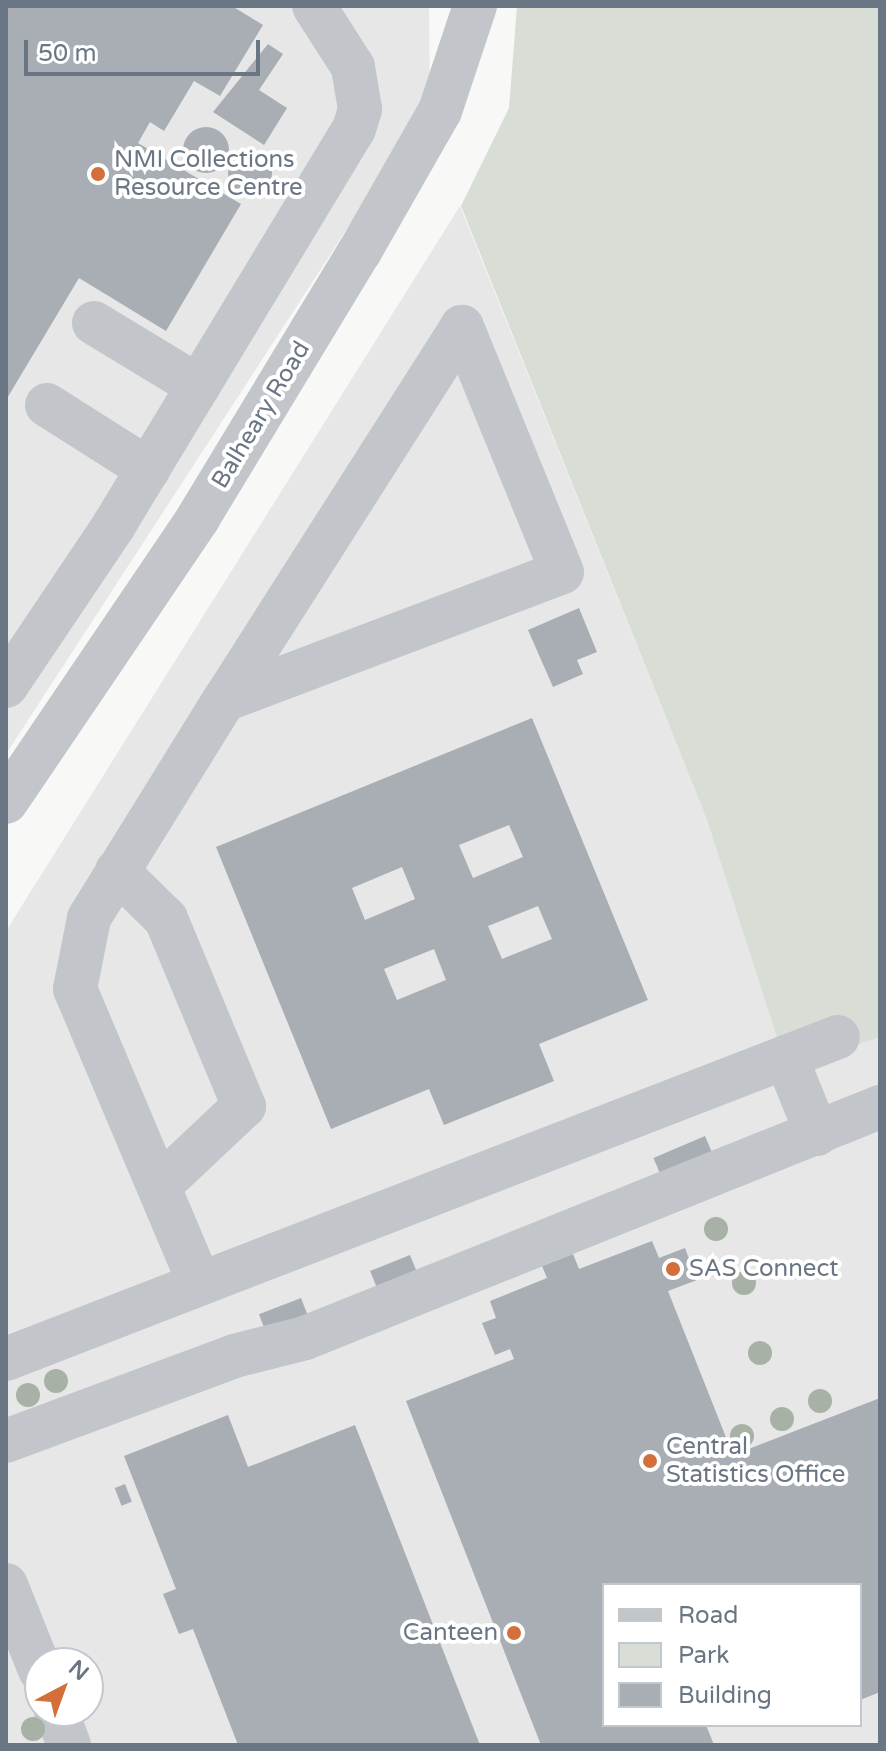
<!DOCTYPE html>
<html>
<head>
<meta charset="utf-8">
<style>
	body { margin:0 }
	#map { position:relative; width:886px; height:1751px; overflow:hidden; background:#f8f8f6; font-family:"Varela Round",sans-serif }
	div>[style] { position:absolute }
	.built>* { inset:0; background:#e6e7e6 }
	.green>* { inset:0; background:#d8ddd6 }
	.building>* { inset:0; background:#a8aeb4; transform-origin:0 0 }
	.round { border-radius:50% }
	.minor>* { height:44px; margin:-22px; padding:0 22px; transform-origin:22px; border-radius:22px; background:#c2c5c9 }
	.trees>* { width:24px; height:24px; margin:-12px; border-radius:50%; background:#a8b1a6 }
	.dots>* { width:22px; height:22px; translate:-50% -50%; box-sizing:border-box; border:4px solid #fff; border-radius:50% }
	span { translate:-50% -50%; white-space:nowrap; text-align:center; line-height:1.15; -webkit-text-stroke:8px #fff; paint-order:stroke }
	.poi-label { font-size:24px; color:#6a7684 }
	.left { translate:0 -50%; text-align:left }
	.right { translate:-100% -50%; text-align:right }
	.street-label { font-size:24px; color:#6a7684 }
	.frame { position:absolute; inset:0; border:8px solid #6a7684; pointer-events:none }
	.legend { position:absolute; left:602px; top:1583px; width:260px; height:144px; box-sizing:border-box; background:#fff; border:2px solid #c3c8ce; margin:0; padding:10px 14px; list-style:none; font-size:24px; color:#6a7684 }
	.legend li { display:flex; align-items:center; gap:16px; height:40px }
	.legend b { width:40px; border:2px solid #c3c8ce }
	.north { position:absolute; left:24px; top:1647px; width:80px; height:80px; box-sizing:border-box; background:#fff; border:2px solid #c3c8ce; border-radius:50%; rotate:41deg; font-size:22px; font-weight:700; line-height:32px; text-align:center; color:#6a7684 }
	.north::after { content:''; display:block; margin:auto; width:28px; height:36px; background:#d36f3b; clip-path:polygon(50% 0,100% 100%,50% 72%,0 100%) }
	.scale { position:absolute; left:24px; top:40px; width:236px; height:36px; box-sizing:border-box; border:4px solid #6a7684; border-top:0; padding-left:10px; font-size:24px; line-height:28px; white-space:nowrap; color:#6a7684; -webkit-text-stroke:6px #fff; paint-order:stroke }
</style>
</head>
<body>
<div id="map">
	<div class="built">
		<i style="clip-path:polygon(6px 6px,429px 6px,430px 101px,6px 754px)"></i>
		<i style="clip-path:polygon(evenodd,460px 206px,707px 820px,787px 1069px,880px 1037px,880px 1745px,6px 1745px,6px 931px,460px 206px,604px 1585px,860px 1585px,860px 1725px,604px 1725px,604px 1585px,460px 206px,40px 1663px,88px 1663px,88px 1711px,40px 1711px,40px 1663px)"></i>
	</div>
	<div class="green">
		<i style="clip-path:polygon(517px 6px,880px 6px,880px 1037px,787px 1069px,707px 820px,461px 206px,509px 108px)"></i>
	</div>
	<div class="building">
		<i style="clip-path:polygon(6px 6px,232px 6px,263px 25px,220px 96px,194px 81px,164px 131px,150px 122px,138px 143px,241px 204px,166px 331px,79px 278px,6px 400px)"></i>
		<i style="clip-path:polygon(268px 44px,283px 54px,259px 90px,287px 108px,264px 145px,213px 112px)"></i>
		<i class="round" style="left:183px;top:127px;width:46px;height:46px"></i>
		<i class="round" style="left:228px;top:151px;width:44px;height:44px"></i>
		<i style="clip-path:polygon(579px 608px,597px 652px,577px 660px,583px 674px,553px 687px,528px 630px)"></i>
		<i style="clip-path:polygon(evenodd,532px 718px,648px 1000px,539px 1044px,554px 1081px,444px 1125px,429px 1089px,331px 1129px,216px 847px,532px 718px,509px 825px,523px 857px,473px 878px,459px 845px,509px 825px,532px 718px,402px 867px,415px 899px,365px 920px,352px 888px,402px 867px,532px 718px,538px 906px,552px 939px,502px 959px,488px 926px,538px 906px,532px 718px,434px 949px,446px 980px,397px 1000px,384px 969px,434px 949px)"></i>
		<i style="left:705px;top:1136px;width:26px;height:56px;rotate:67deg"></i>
		<i style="clip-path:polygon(652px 1241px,659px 1258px,685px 1248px,697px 1280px,668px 1291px,733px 1455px,880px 1398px,880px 1692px,860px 1700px,860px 1585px,604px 1585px,604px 1725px,706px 1725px,714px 1745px,541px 1745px,406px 1401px,514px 1359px,510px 1349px,495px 1355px,482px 1323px,496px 1318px,490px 1301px,547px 1278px,542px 1266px,573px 1254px,579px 1269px)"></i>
		<i style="left:410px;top:1255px;width:24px;height:43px;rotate:68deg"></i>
		<i style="left:301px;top:1298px;width:22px;height:45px;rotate:69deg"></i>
		<i style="clip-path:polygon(228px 1415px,248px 1467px,355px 1425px,480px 1745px,238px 1745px,193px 1629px,179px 1634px,163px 1594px,176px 1589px,124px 1456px)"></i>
		<i style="left:125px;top:1484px;width:19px;height:11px;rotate:69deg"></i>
	</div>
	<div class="minor">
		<i style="left:94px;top:323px;width:122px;rotate:31.2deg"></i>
		<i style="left:47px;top:405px;width:120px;rotate:32.4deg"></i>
		<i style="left:6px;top:686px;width:194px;rotate:-56.1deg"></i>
		<i style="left:114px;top:525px;width:463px;rotate:-58.8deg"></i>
		<i style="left:354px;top:129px;width:21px;rotate:-73deg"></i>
		<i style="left:360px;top:109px;width:43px;rotate:-99.5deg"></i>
		<i style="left:353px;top:67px;width:72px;rotate:-122.6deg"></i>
		<i style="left:6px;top:802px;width:343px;rotate:-55.9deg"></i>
		<i style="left:198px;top:518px;width:312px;rotate:-58.8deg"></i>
		<i style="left:360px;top:251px;width:161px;rotate:-60.3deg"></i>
		<i style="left:440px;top:111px;width:111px;rotate:-71.6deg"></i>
		<i style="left:117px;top:871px;width:69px;rotate:44.4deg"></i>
		<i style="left:166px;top:919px;width:203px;rotate:67.4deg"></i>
		<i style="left:244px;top:1106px;width:117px;rotate:136.7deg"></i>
		<i style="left:786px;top:1057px;width:83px;rotate:68.1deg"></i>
		<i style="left:198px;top:1280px;width:316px;rotate:-112.9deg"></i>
		<i style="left:75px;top:989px;width:72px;rotate:-78.8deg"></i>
		<i style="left:89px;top:918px;width:256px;rotate:-58.2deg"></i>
		<i style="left:224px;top:700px;width:361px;rotate:-20.7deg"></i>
		<i style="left:562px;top:572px;width:265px;rotate:-112.2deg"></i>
		<i style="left:462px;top:327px;width:442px;rotate:122.5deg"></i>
		<i style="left:6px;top:1359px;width:892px;rotate:-21.16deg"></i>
		<i style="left:6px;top:1441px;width:243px;rotate:-20.4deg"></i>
		<i style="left:234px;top:1356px;width:73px;rotate:-14.2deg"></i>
		<i style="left:305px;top:1338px;width:620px;rotate:-21.89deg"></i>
		<i style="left:6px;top:1585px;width:92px;rotate:68.2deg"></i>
		<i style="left:56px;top:1711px;width:36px;rotate:69deg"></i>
	</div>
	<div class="trees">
		<i style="left:716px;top:1229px"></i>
		<i style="left:744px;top:1283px"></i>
		<i style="left:760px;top:1353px"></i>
		<i style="left:56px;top:1381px"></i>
		<i style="left:28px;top:1395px"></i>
		<i style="left:820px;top:1401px"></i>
		<i style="left:782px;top:1419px"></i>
		<i style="left:742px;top:1436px"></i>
		<i style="left:33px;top:1729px"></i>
	</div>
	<div class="dots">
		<i style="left:98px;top:174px;background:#d36f3b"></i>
		<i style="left:673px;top:1269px;background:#d36f3b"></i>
		<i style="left:650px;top:1461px;background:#d36f3b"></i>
		<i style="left:514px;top:1633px;background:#d36f3b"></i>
	</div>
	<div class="poi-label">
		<span class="left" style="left:114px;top:174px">NMI Collections<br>Resource Centre</span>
		<span class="left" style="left:689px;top:1269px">SAS Connect</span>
		<span class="left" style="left:666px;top:1461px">Central<br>Statistics Office</span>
		<span class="right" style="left:498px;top:1633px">Canteen</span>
	</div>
	<div class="street-label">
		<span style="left:261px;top:415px;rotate:-59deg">Balheary Road</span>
	</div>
	<div class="frame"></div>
	<ul class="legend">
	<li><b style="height:10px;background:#c2c5c9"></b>Road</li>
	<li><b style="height:22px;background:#d8ddd6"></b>Park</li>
	<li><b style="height:22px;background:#a8aeb4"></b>Building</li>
	</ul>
	<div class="north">N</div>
	<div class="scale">50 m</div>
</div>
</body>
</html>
